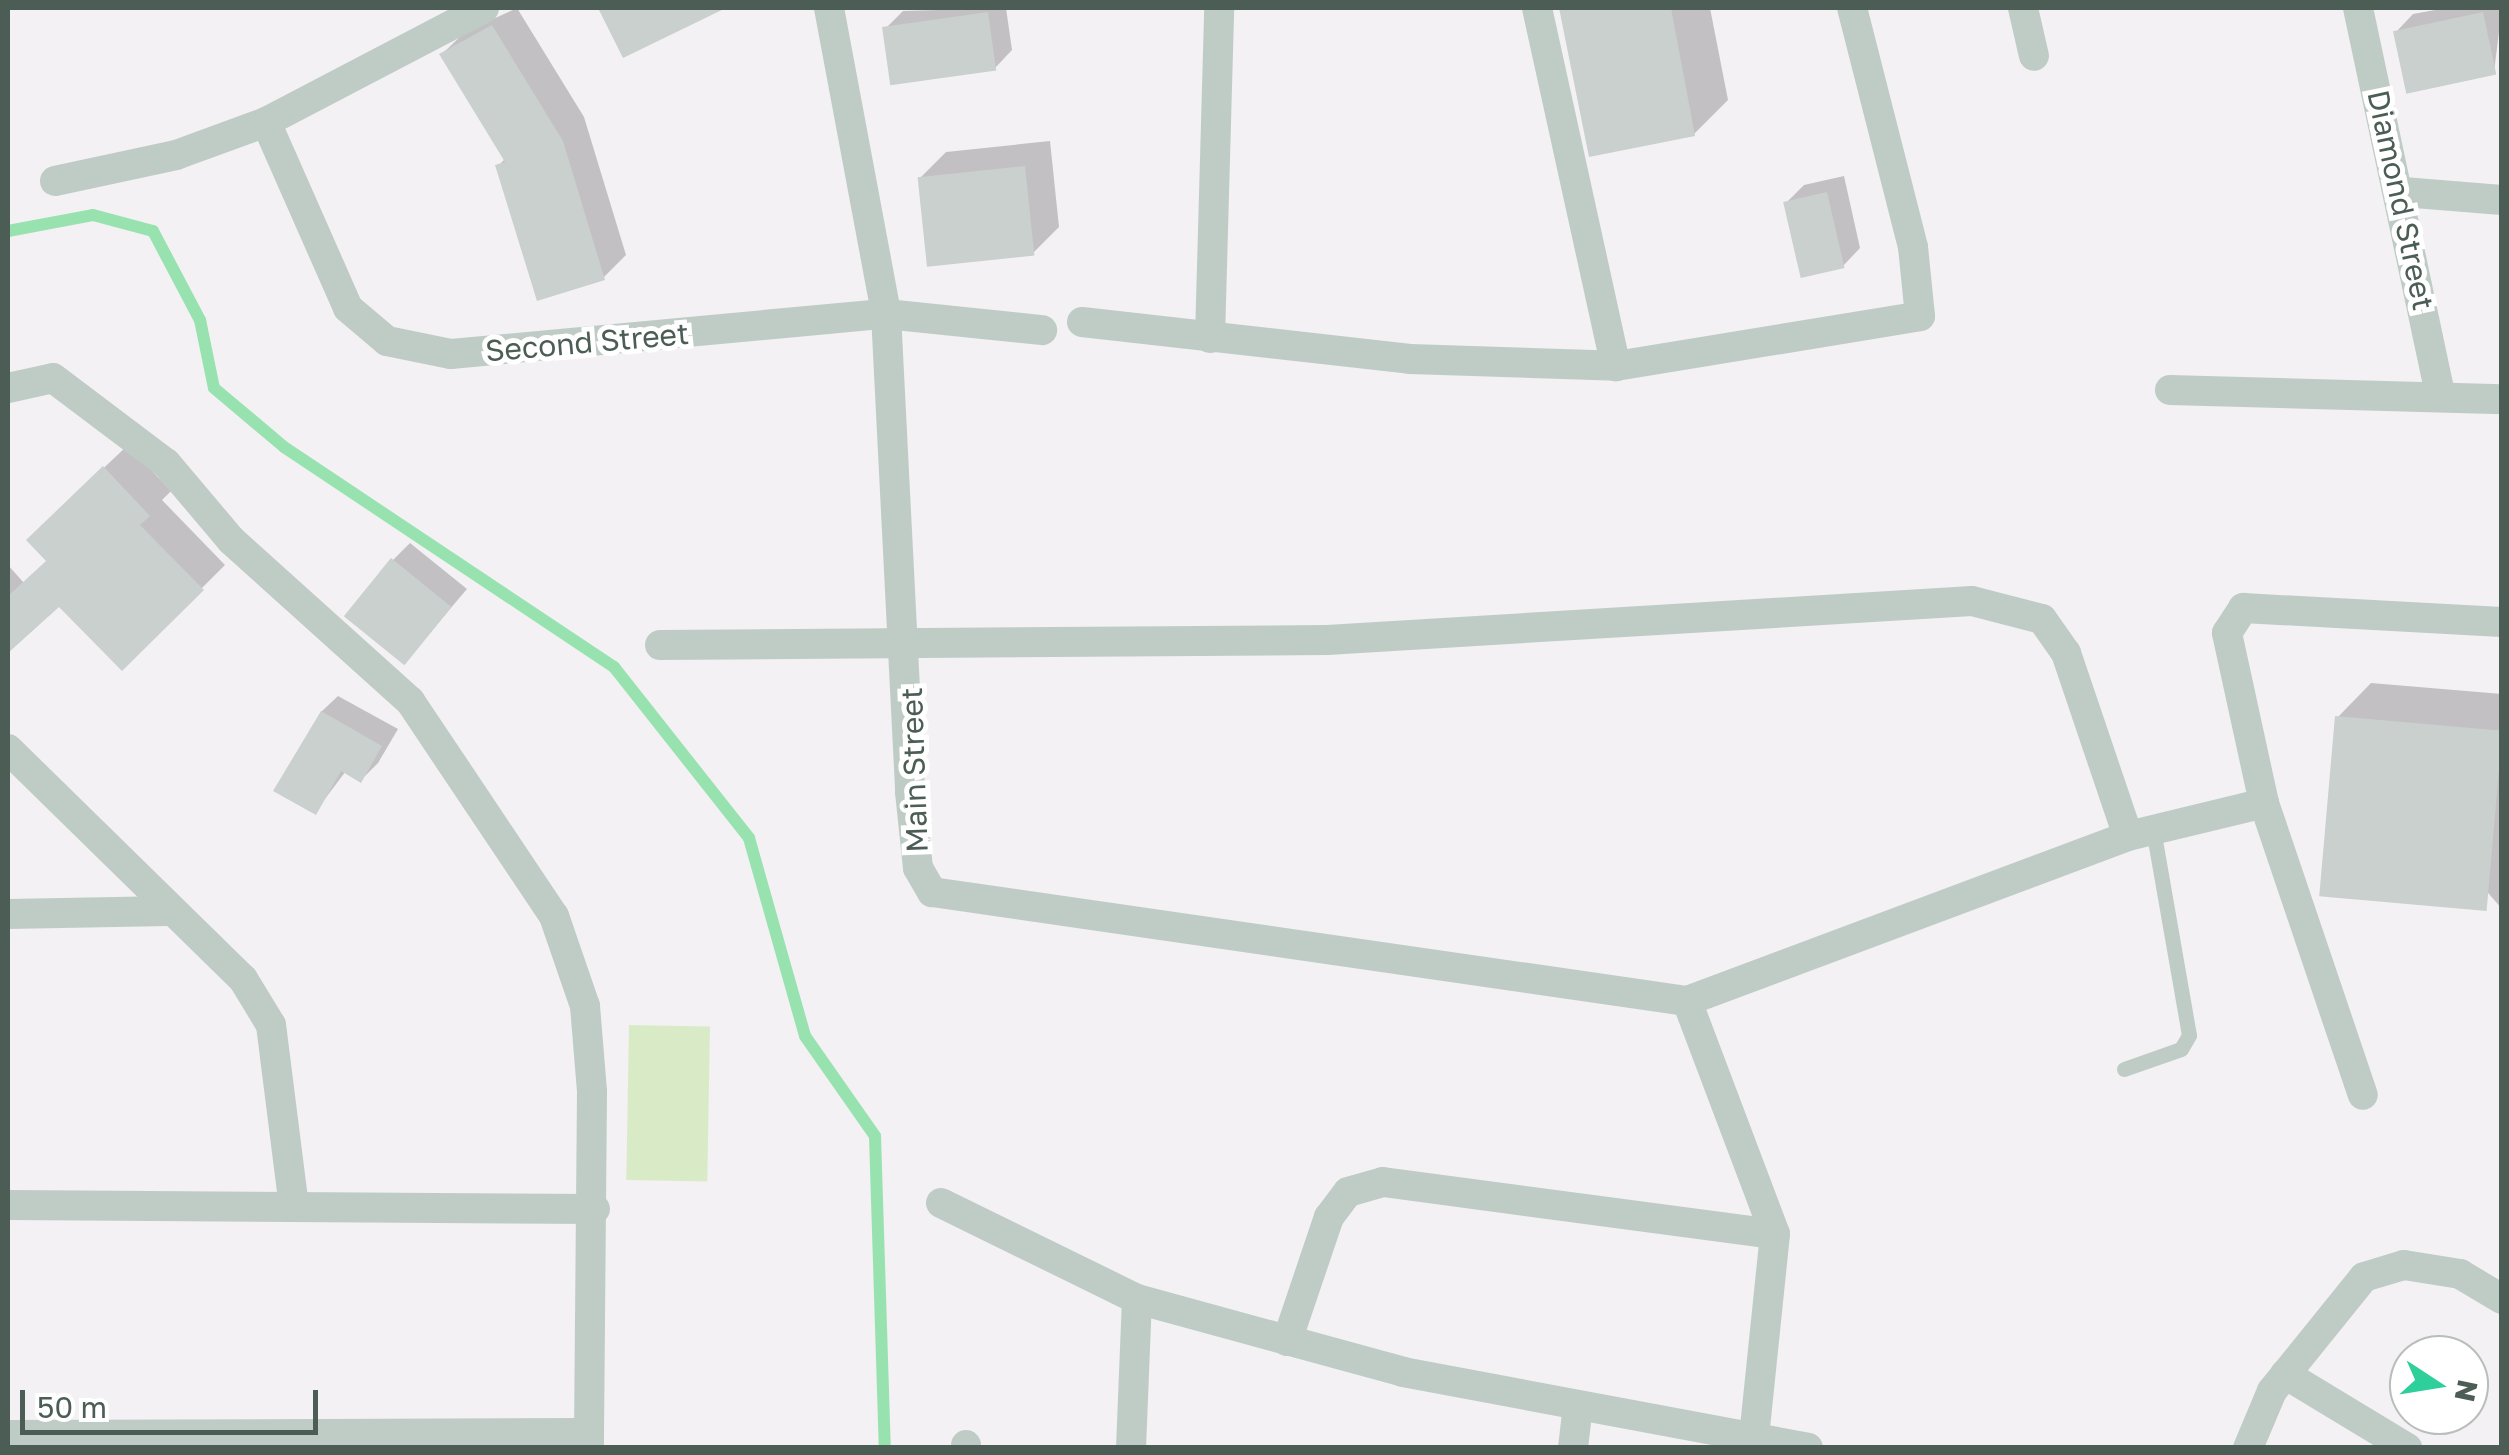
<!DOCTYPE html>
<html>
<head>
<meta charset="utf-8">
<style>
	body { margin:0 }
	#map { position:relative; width:2509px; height:1455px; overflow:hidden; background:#f3f1f3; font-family:"Golos Text",sans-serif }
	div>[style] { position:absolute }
	.green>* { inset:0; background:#d9ebc6; transform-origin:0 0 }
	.shadow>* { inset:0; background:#0003 }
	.stream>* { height:12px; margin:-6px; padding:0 6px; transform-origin:6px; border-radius:6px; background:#98e2b0 }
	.building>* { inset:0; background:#c9d0ce; transform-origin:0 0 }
	.service>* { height:15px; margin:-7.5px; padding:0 7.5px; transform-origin:7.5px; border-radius:7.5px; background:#bfccc6 }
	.minor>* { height:30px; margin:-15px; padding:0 15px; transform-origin:15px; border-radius:15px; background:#bfccc6 }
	span { translate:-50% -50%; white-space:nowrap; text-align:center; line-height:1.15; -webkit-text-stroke:10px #fff; paint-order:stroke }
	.street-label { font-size:30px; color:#4b5d55 }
	.frame { position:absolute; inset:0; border:10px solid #4b5d55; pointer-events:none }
	.north { position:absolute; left:2389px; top:1335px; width:100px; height:100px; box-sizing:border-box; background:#fff; border:2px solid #b7bebb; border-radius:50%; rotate:102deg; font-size:28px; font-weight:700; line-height:40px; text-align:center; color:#4b5d55 }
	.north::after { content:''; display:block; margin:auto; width:35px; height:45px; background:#2fcf9b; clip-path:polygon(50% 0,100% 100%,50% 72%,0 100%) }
	.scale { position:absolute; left:20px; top:1390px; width:298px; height:45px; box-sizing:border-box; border:5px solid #4b5d55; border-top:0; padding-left:12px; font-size:30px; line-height:35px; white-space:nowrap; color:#4b5d55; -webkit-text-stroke:8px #fff; paint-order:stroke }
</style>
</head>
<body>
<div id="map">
	<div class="green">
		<i style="left:629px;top:1025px;width:81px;height:155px;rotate:1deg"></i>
	</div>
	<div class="shadow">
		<i style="clip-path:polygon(517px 8px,584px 117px,626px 255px,604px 277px,498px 166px,506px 158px,442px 54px,465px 32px)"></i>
		<i style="clip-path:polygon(601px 8px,721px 8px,624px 55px)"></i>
		<i style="clip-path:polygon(1006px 8px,1012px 50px,995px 68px,885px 29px,903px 11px)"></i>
		<i style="clip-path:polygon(1562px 8px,1710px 8px,1728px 100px,1694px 134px,1591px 154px)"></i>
		<i style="clip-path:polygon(2446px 8px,2502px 8px,2494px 72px,2396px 32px,2413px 14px)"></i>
		<i style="clip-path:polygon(1050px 141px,1059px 227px,1033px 253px,920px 178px,946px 152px)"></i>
		<i style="clip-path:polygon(1844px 176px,1860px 248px,1843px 266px,1786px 203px,1804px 185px)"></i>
		<i style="clip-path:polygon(128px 445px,171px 491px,162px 500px,225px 565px,122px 668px,59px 603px,8px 650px,8px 565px,24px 583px,48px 560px,52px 517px)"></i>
		<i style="clip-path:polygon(410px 543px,467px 589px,404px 663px,393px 560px)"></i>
		<i style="clip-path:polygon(2371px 683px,2502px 694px,2502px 909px,2337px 718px)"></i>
		<i style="clip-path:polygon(338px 696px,398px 729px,378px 763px,361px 780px,346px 771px,315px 812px,320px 713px)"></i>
	</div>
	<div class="stream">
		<i style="left:8px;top:231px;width:86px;rotate:-10.7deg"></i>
		<i style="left:93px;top:215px;width:62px;rotate:14.9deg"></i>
		<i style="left:153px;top:231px;width:101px;rotate:62.2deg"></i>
		<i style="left:200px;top:320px;width:69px;rotate:78.4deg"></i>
		<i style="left:214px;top:388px;width:92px;rotate:40.1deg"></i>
		<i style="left:284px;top:447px;width:397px;rotate:33.7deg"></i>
		<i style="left:614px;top:667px;width:218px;rotate:51.7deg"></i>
		<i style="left:749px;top:838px;width:206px;rotate:74.2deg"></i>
		<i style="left:805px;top:1036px;width:122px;rotate:55deg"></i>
		<i style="left:875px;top:1136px;width:312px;rotate:88.2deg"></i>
	</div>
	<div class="building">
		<i style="clip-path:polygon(598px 8px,726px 8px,623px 58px)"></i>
		<i style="clip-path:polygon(1559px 8px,1671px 8px,1695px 136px,1589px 157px)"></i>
		<i style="left:988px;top:12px;width:59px;height:107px;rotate:82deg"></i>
		<i style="left:2483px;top:12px;width:64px;height:92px;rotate:78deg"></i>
		<i style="clip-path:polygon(492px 25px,563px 141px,605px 280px,537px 301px,495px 165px,505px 162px,439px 54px)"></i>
		<i style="left:1025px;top:166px;width:90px;height:108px;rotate:84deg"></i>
		<i style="left:1827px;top:192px;width:78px;height:45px;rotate:77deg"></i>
		<i style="clip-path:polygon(103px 466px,150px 516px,140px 525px,204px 590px,122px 671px,59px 607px,8px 653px,8px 596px,46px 561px,26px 540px)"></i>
		<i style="left:391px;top:558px;width:78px;height:75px;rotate:39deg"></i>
		<i style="clip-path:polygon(321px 711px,382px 746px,361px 783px,341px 771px,316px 815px,273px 791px)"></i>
		<i style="left:2335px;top:716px;width:168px;height:181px;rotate:5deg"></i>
	</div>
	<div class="service">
		<i style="left:2124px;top:1069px;width:60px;rotate:-19.3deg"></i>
		<i style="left:2181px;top:1049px;width:16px;rotate:-60deg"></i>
		<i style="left:2189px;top:1035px;width:210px;rotate:-99.9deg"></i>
	</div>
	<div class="minor">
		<i style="left:829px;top:8px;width:311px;rotate:79.4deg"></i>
		<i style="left:886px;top:314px;width:479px;rotate:87.1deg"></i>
		<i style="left:910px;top:792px;width:76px;rotate:84deg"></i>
		<i style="left:918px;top:868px;width:28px;rotate:60deg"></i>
		<i style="left:932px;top:892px;width:763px;rotate:8.22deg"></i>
		<i style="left:1687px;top:1001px;width:471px;rotate:-20.5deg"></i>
		<i style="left:2128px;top:836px;width:140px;rotate:-13.6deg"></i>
		<i style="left:2264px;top:803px;width:174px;rotate:-102.3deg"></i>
		<i style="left:2227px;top:633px;width:30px;rotate:-57deg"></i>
		<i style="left:2243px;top:608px;width:259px;rotate:3.1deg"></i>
		<i style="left:1537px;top:8px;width:367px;rotate:77.6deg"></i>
		<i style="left:2023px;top:8px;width:49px;rotate:77.1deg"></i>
		<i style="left:2358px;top:8px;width:395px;rotate:78deg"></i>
		<i style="left:266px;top:122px;width:203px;rotate:66.2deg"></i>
		<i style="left:348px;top:308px;width:51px;rotate:40.2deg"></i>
		<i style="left:387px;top:341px;width:65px;rotate:11.5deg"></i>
		<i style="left:451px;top:354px;width:437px;rotate:-5.3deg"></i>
		<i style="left:886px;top:314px;width:157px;rotate:5.9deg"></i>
		<i style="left:55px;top:181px;width:124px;rotate:-12.1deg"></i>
		<i style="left:176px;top:155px;width:96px;rotate:-20.1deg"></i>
		<i style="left:266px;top:122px;width:246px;rotate:-27.6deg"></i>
		<i style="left:2403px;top:192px;width:99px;rotate:4.6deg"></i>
		<i style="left:1082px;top:322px;width:330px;rotate:6.4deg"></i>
		<i style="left:1410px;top:359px;width:206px;rotate:1.9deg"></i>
		<i style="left:1616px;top:366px;width:308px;rotate:-9.3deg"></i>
		<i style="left:1920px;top:316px;width:69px;rotate:-95.8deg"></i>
		<i style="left:1913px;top:247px;width:247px;rotate:-104.3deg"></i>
		<i style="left:1210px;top:338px;width:330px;rotate:-88.4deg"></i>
		<i style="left:8px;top:388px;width:46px;rotate:-12.5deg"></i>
		<i style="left:53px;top:378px;width:141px;rotate:37deg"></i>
		<i style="left:166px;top:463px;width:101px;rotate:49.8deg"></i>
		<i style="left:231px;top:540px;width:241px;rotate:42deg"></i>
		<i style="left:410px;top:701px;width:259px;rotate:56.2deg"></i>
		<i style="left:554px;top:916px;width:95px;rotate:71deg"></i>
		<i style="left:585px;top:1006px;width:86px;rotate:85.3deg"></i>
		<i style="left:592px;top:1092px;width:356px;rotate:90.5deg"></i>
		<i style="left:2170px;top:390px;width:332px;rotate:1.6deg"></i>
		<i style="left:660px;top:645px;width:667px;rotate:-0.43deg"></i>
		<i style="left:1327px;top:640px;width:646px;rotate:-3.46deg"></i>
		<i style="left:1972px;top:601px;width:72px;rotate:14.4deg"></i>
		<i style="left:2042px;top:619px;width:42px;rotate:54.8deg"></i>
		<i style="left:2066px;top:653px;width:193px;rotate:71.3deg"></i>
		<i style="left:8px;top:749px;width:329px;rotate:44.4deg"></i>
		<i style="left:243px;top:979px;width:54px;rotate:58.7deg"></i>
		<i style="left:271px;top:1025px;width:183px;rotate:82.8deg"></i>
		<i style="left:2264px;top:803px;width:308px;rotate:71.3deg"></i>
		<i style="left:8px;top:914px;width:161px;rotate:-1.1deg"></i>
		<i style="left:1687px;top:1001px;width:249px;rotate:69.3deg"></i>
		<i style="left:1775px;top:1234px;width:215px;rotate:95.9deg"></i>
		<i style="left:941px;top:1203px;width:218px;rotate:26.1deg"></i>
		<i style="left:1137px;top:1299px;width:276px;rotate:15.3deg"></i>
		<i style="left:1403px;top:1372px;width:412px;rotate:10.6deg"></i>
		<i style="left:8px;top:1205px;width:587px;rotate:0.39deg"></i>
		<i style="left:1287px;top:1341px;width:131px;rotate:-71.3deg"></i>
		<i style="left:1329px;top:1217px;width:31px;rotate:-53deg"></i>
		<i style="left:1348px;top:1192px;width:36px;rotate:-16deg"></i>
		<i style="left:1383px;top:1182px;width:395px;rotate:7.6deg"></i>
		<i style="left:2285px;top:1374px;width:143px;rotate:31.2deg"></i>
		<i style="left:8px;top:1435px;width:581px;rotate:-0.2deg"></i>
		<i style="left:966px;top:1448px;width:3px;rotate:-90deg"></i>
		<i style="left:1131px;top:1448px;width:149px;rotate:-87.7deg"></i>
		<i style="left:1573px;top:1448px;width:43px;rotate:-83.4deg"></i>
		<i style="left:2248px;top:1448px;width:62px;rotate:-67.2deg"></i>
		<i style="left:2272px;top:1391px;width:146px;rotate:-51.1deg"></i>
		<i style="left:2364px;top:1277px;width:42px;rotate:-16.7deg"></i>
		<i style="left:2404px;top:1265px;width:57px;rotate:9.1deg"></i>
		<i style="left:2460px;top:1274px;width:49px;rotate:30.8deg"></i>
	</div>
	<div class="street-label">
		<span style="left:2401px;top:200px;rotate:78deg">Diamond Street</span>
		<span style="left:587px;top:342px;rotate:-5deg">Second Street</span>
		<span style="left:914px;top:770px;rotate:-92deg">Main Street</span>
	</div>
	<div class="frame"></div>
	<div class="north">N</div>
	<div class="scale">50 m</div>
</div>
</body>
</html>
